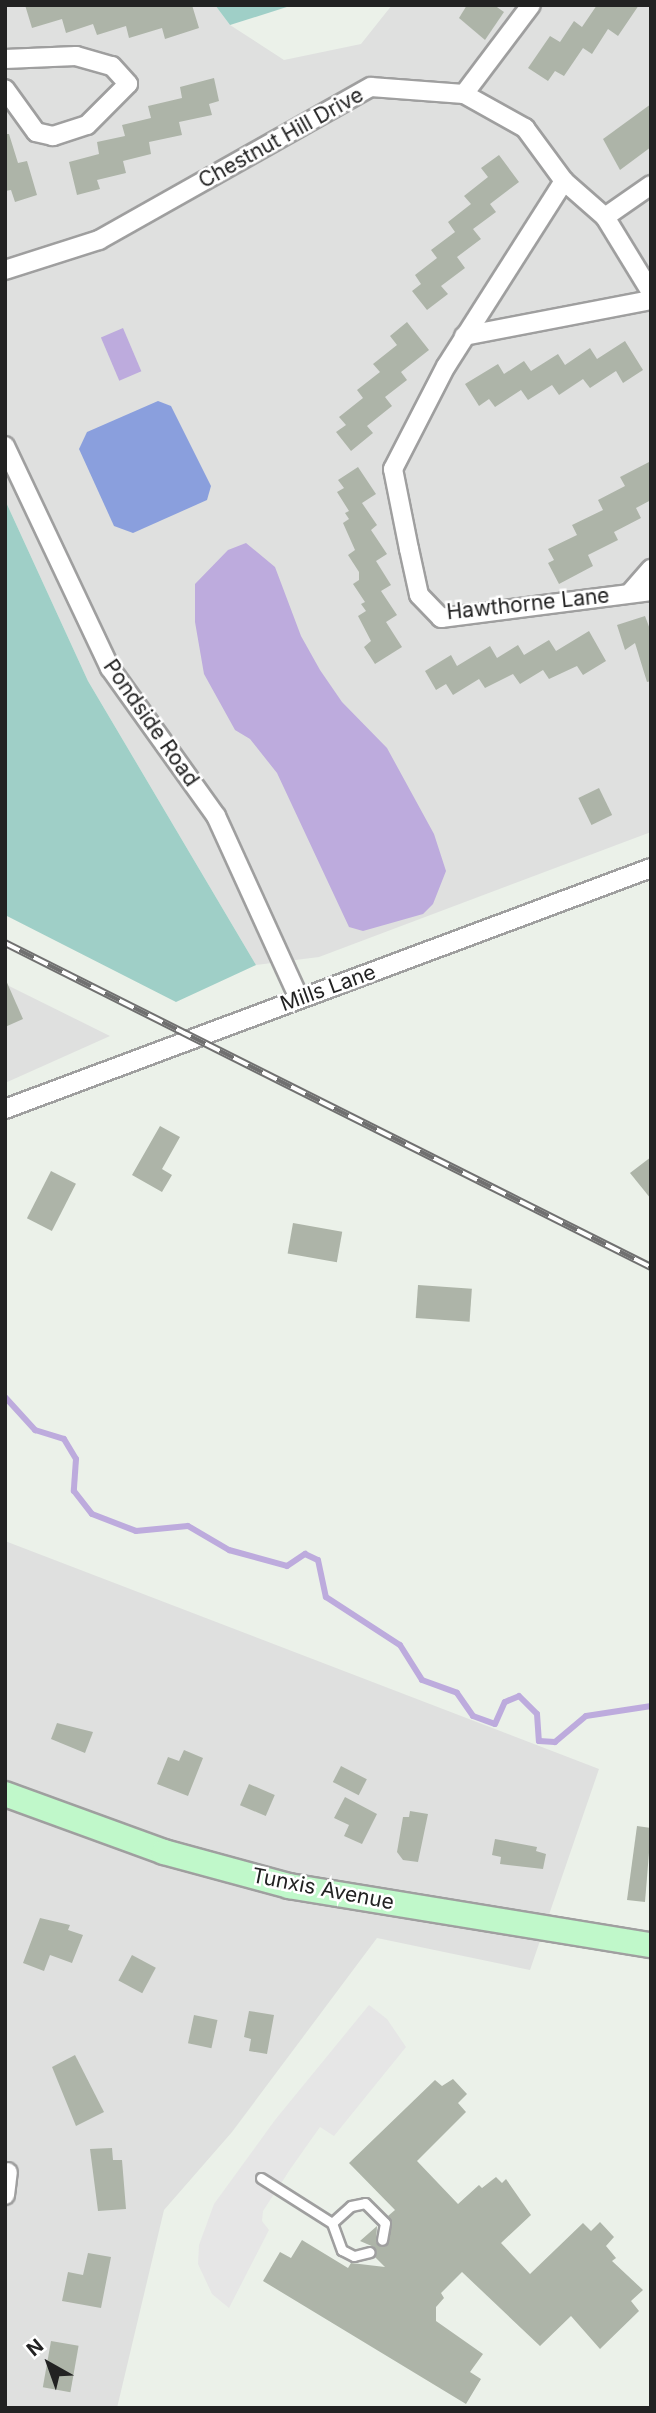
<!DOCTYPE html>
<html>
<head>
<meta charset="utf-8">
<style>
	body { margin:0 }
	#map { position:relative; width:656px; height:2413px; overflow:hidden; background:#ebf1e9; font-family:Inter,sans-serif }
	div>[style] { position:absolute }
	.residential>* { inset:0; background:#dfe0df }
	.forest>* { inset:0; background:#9fcfc7 }
	.pitch>* { inset:0; background:#8a9fdd }
	.parking>* { inset:0; background:#e6e6e6 }
	.water>* { inset:0; background:#bdabdd; transform-origin:0 0 }
	.stream>* { height:6px; margin:-3px; padding:0 3px; transform-origin:3px; border-radius:3px; background:#bdabdd }
	.building>* { inset:0; background:#adb4a8; transform-origin:0 0 }
	.roads { filter:drop-shadow(2px 0 #9f9f9f) drop-shadow(-2px 0 #9f9f9f) drop-shadow(0 2px #9f9f9f) drop-shadow(0 -2px #9f9f9f) }
	.lane>* { height:9px; margin:-4.5px; padding:0 4.5px; transform-origin:4.5px; border-radius:4.5px; background:#fff }
	.street>* { height:18px; margin:-9px; padding:0 9px; transform-origin:9px; border-radius:9px; background:#fff }
	.secondary>* { height:24px; margin:-12px; padding:0 12px; transform-origin:12px; border-radius:12px; background:#c0f8ca }
	.rail>* { height:8px; margin-top:-4px; transform-origin:0; background:repeating-linear-gradient(90deg,#fff 0 16px,#707070 0 32px); box-sizing:border-box; border-block:2px solid #707070 }
	span { translate:-50% -50%; white-space:nowrap; text-align:center; line-height:1.15; -webkit-text-stroke:5px #fff; paint-order:stroke }
	.street-label { font-size:21px; color:#222 }
	.frame { position:absolute; inset:0; border:7px solid #222; pointer-events:none }
	.north { position:absolute; left:14px; top:2329px; width:70px; height:70px; -webkit-text-stroke:5px #fff; paint-order:stroke; rotate:320deg; font-size:19px; font-weight:700; line-height:28px; text-align:center; color:#222 }
	.north::after { content:''; display:block; margin:auto; width:24px; height:32px; background:#222; clip-path:polygon(50% 0,100% 100%,50% 72%,0 100%) }
</style>
</head>
<body>
<div id="map">
	<div class="residential">
		<i style="clip-path:polygon(5px 5px,215px 5px,230px 25px,284px 60px,361px 44px,392px 5px,651px 5px,651px 832px,319px 957px,256px 965px,88px 681px,5px 500px)"></i>
		<i style="clip-path:polygon(5px 984px,110px 1036px,5px 1083px)"></i>
		<i style="clip-path:polygon(5px 1541px,599px 1769px,530px 1970px,377px 1938px,232px 2132px,164px 2210px,117px 2408px,5px 2408px)"></i>
	</div>
	<div class="forest">
		<i style="clip-path:polygon(215px 5px,293px 5px,230px 25px)"></i>
		<i style="clip-path:polygon(5px 500px,88px 681px,256px 965px,176px 1002px,5px 915px)"></i>
	</div>
	<div class="pitch">
		<i style="clip-path:polygon(158px 401px,171px 406px,211px 486px,207px 500px,133px 533px,114px 526px,79px 449px,87px 432px)"></i>
	</div>
	<div class="parking">
		<i style="clip-path:polygon(369px 2005px,387px 2019px,406px 2047px,334px 2136px,320px 2127px,291px 2168px,263px 2211px,262px 2221px,269px 2230px,229px 2308px,212px 2294px,198px 2264px,199px 2245px,214px 2204px,275px 2120px)"></i>
	</div>
	<div class="water">
		<i style="left:123px;top:328px;width:47px;height:24px;rotate:67deg"></i>
		<i style="clip-path:polygon(246px 543px,275px 567px,301px 636px,320px 670px,342px 702px,387px 748px,434px 834px,446px 871px,433px 904px,423px 914px,363px 931px,349px 927px,277px 773px,250px 739px,235px 730px,204px 674px,195px 622px,195px 584px,228px 550px)"></i>
	</div>
	<div class="stream">
		<i style="left:5px;top:1397px;width:45px;rotate:47.7deg"></i>
		<i style="left:35px;top:1430px;width:30px;rotate:17deg"></i>
		<i style="left:64px;top:1439px;width:23px;rotate:59deg"></i>
		<i style="left:76px;top:1459px;width:32px;rotate:94deg"></i>
		<i style="left:74px;top:1491px;width:29px;rotate:52deg"></i>
		<i style="left:92px;top:1514px;width:47px;rotate:21.1deg"></i>
		<i style="left:136px;top:1531px;width:52px;rotate:-5.5deg"></i>
		<i style="left:188px;top:1526px;width:48px;rotate:30.3deg"></i>
		<i style="left:229px;top:1550px;width:60px;rotate:15.4deg"></i>
		<i style="left:287px;top:1566px;width:22px;rotate:-34deg"></i>
		<i style="left:305px;top:1554px;width:14px;rotate:25deg"></i>
		<i style="left:318px;top:1560px;width:38px;rotate:78deg"></i>
		<i style="left:326px;top:1597px;width:88px;rotate:33deg"></i>
		<i style="left:400px;top:1645px;width:41px;rotate:57.8deg"></i>
		<i style="left:422px;top:1680px;width:37px;rotate:20deg"></i>
		<i style="left:457px;top:1693px;width:28px;rotate:55deg"></i>
		<i style="left:473px;top:1716px;width:23px;rotate:20deg"></i>
		<i style="left:495px;top:1724px;width:24px;rotate:-66deg"></i>
		<i style="left:505px;top:1702px;width:15px;rotate:-23deg"></i>
		<i style="left:519px;top:1696px;width:25px;rotate:45deg"></i>
		<i style="left:537px;top:1714px;width:27px;rotate:86deg"></i>
		<i style="left:539px;top:1741px;width:16px;rotate:4deg"></i>
		<i style="left:555px;top:1742px;width:40px;rotate:-40deg"></i>
		<i style="left:586px;top:1716px;width:66px;rotate:-8.7deg"></i>
	</div>
	<div class="building">
		<i style="clip-path:polygon(25px 5px,192px 5px,199px 28px,165px 39px,162px 28px,129px 38px,126px 26px,97px 35px,93px 24px,66px 33px,62px 19px,32px 28px)"></i>
		<i style="clip-path:polygon(467px 5px,494px 5px,504px 12px,485px 40px,459px 18px)"></i>
		<i style="clip-path:polygon(597px 5px,639px 5px,618px 36px,608px 29px,592px 54px,583px 48px,564px 76px,555px 71px,548px 81px,528px 68px,550px 36px,560px 42px,574px 21px,582px 27px)"></i>
		<i style="clip-path:polygon(214px 78px,219px 101px,209px 104px,212px 115px,179px 122px,182px 135px,149px 142px,151px 154px,123px 161px,126px 173px,97px 180px,100px 189px,77px 195px,69px 162px,99px 154px,97px 142px,125px 136px,122px 125px,151px 118px,148px 106px,182px 98px,180px 87px)"></i>
		<i style="clip-path:polygon(651px 104px,651px 147px,620px 170px,603px 139px)"></i>
		<i style="clip-path:polygon(5px 134px,9px 134px,18px 163px,27px 161px,37px 195px,15px 202px,11px 190px,5px 191px)"></i>
		<i style="clip-path:polygon(499px 155px,519px 182px,490px 204px,496px 212px,473px 229px,481px 239px,457px 257px,465px 268px,441px 286px,448px 294px,427px 310px,412px 291px,421px 284px,415px 275px,437px 258px,431px 250px,455px 232px,448px 222px,471px 204px,464px 196px,488px 177px,481px 168px)"></i>
		<i style="clip-path:polygon(407px 322px,429px 350px,401px 372px,407px 380px,385px 397px,392px 406px,367px 426px,373px 433px,351px 451px,336px 432px,346px 425px,339px 417px,363px 398px,357px 390px,380px 372px,373px 364px,397px 345px,390px 336px)"></i>
		<i style="clip-path:polygon(625px 341px,643px 370px,623px 383px,616px 371px,590px 388px,583px 379px,559px 395px,552px 385px,528px 400px,521px 390px,495px 407px,489px 399px,479px 406px,465px 384px,498px 364px,504px 374px,524px 361px,531px 371px,558px 354px,565px 365px,590px 348px,597px 359px)"></i>
		<i style="clip-path:polygon(651px 461px,651px 500px,636px 508px,641px 518px,614px 532px,618px 540px,588px 555px,593px 566px,559px 584px,548px 563px,554px 560px,548px 549px,577px 535px,572px 525px,603px 510px,598px 500px,625px 486px,620px 477px)"></i>
		<i style="clip-path:polygon(358px 467px,376px 494px,362px 503px,377px 525px,371px 530px,387px 554px,376px 561px,391px 585px,381px 591px,397px 615px,386px 622px,402px 647px,375px 664px,364px 647px,371px 641px,358px 616px,366px 611px,361px 604px,365px 602px,353px 584px,359px 580px,359px 572px,348px 555px,355px 550px,343px 523px,349px 519px,345px 513px,349px 511px,337px 492px,344px 488px,338px 480px)"></i>
		<i style="clip-path:polygon(645px 616px,651px 632px,651px 681px,647px 682px,635px 643px,625px 650px,617px 625px)"></i>
		<i style="clip-path:polygon(589px 631px,606px 661px,583px 675px,577px 666px,549px 679px,543px 670px,520px 684px,513px 674px,485px 688px,479px 679px,453px 695px,446px 684px,436px 690px,425px 671px,451px 655px,457px 666px,490px 646px,497px 658px,518px 645px,524px 655px,549px 640px,556px 651px)"></i>
		<i style="left:599px;top:788px;width:30px;height:23px;rotate:64deg"></i>
		<i style="clip-path:polygon(5px 978px,23px 1019px,5px 1027px)"></i>
		<i style="clip-path:polygon(160px 1126px,180px 1137px,162px 1169px,172px 1175px,162px 1192px,132px 1175px)"></i>
		<i style="clip-path:polygon(651px 1157px,651px 1199px,630px 1173px)"></i>
		<i style="left:51px;top:1171px;width:28px;height:53px;rotate:27deg"></i>
		<i style="left:293px;top:1223px;width:50px;height:31px;rotate:10deg"></i>
		<i style="left:418px;top:1285px;width:54px;height:33px;rotate:4deg"></i>
		<i style="clip-path:polygon(57px 1723px,93px 1732px,85px 1753px,51px 1739px)"></i>
		<i style="clip-path:polygon(184px 1750px,203px 1758px,188px 1796px,157px 1784px,168px 1757px,179px 1761px)"></i>
		<i style="left:341px;top:1766px;width:29px;height:18px;rotate:27deg"></i>
		<i style="left:249px;top:1784px;width:28px;height:23px;rotate:23deg"></i>
		<i style="clip-path:polygon(345px 1797px,377px 1814px,362px 1844px,344px 1836px,349px 1825px,334px 1818px)"></i>
		<i style="clip-path:polygon(410px 1811px,428px 1814px,418px 1862px,403px 1860px,397px 1852px,403px 1817px,409px 1817px)"></i>
		<i style="clip-path:polygon(637px 1826px,651px 1828px,645px 1902px,627px 1900px)"></i>
		<i style="clip-path:polygon(495px 1839px,537px 1847px,536px 1851px,546px 1854px,543px 1869px,500px 1864px,501px 1857px,492px 1855px)"></i>
		<i style="clip-path:polygon(40px 1918px,70px 1925px,68px 1930px,83px 1935px,72px 1963px,50px 1955px,44px 1971px,23px 1963px)"></i>
		<i style="left:132px;top:1955px;width:27px;height:29px;rotate:28deg"></i>
		<i style="clip-path:polygon(249px 2011px,274px 2015px,267px 2054px,249px 2051px,251px 2039px,244px 2037px)"></i>
		<i style="left:194px;top:2015px;width:24px;height:29px;rotate:12deg"></i>
		<i style="clip-path:polygon(75px 2055px,104px 2112px,76px 2126px,52px 2067px)"></i>
		<i style="clip-path:polygon(453px 2079px,467px 2094px,458px 2103px,466px 2112px,417px 2161px,458px 2204px,479px 2185px,482px 2188px,496px 2177px,502px 2183px,506px 2179px,531px 2215px,501px 2243px,530px 2274px,583px 2223px,591px 2231px,600px 2222px,614px 2237px,606px 2246px,616px 2258px,612px 2261px,643px 2290px,631px 2301px,639px 2311px,600px 2349px,571px 2316px,540px 2346px,462px 2272px,441px 2293px,444px 2298px,436px 2307px,436px 2321px,483px 2354px,470px 2372px,481px 2379px,466px 2404px,263px 2281px,280px 2252px,291px 2258px,302px 2240px,348px 2268px,351px 2263px,385px 2267px,375px 2257px,374px 2247px,360px 2241px,377px 2226px,376px 2243px,387px 2245px,392px 2224px,388px 2216px,395px 2210px,349px 2163px,435px 2080px,442px 2086px)"></i>
		<i style="clip-path:polygon(112px 2148px,113px 2160px,122px 2160px,126px 2209px,98px 2211px,90px 2149px)"></i>
		<i style="clip-path:polygon(88px 2253px,111px 2257px,101px 2308px,62px 2301px,68px 2272px,83px 2275px)"></i>
		<i style="left:51px;top:2341px;width:28px;height:47px;rotate:10deg"></i>
	</div>
	<div class="roads">
		<div class="lane">
			<i style="left:261px;top:2178px;width:84px;rotate:32.4deg"></i>
			<i style="left:332px;top:2223px;width:29px;rotate:70deg"></i>
			<i style="left:342px;top:2250px;width:13px;rotate:27deg"></i>
			<i style="left:354px;top:2256px;width:16px;rotate:-14deg"></i>
			<i style="left:332px;top:2223px;width:25px;rotate:-42deg"></i>
			<i style="left:351px;top:2206px;width:14px;rotate:-12deg"></i>
			<i style="left:365px;top:2203px;width:28px;rotate:45deg"></i>
			<i style="left:385px;top:2223px;width:17px;rotate:100deg"></i>
		</div>
		<div class="street">
			<i style="left:5px;top:59px;width:71px;rotate:-2.4deg"></i>
			<i style="left:76px;top:56px;width:37px;rotate:16deg"></i>
			<i style="left:112px;top:66px;width:24px;rotate:48deg"></i>
			<i style="left:128px;top:84px;width:58px;rotate:135deg"></i>
			<i style="left:87px;top:125px;width:36px;rotate:162deg"></i>
			<i style="left:53px;top:136px;width:17px;rotate:-167deg"></i>
			<i style="left:36px;top:132px;width:53px;rotate:-125.8deg"></i>
			<i style="left:464px;top:94px;width:111px;rotate:-53deg"></i>
			<i style="left:564px;top:181px;width:219px;rotate:122.5deg"></i>
			<i style="left:446px;top:366px;width:116px;rotate:117.2deg"></i>
			<i style="left:393px;top:469px;width:82px;rotate:78.7deg"></i>
			<i style="left:409px;top:549px;width:47px;rotate:77.7deg"></i>
			<i style="left:419px;top:595px;width:32px;rotate:46deg"></i>
			<i style="left:441px;top:618px;width:212px;rotate:-7.3deg"></i>
			<i style="left:605px;top:217px;width:56px;rotate:-34.8deg"></i>
			<i style="left:5px;top:270px;width:99px;rotate:-17.7deg"></i>
			<i style="left:99px;top:240px;width:312px;rotate:-29.4deg"></i>
			<i style="left:371px;top:87px;width:93px;rotate:4.3deg"></i>
			<i style="left:464px;top:94px;width:70px;rotate:29.1deg"></i>
			<i style="left:525px;top:128px;width:66px;rotate:53.7deg"></i>
			<i style="left:564px;top:181px;width:55px;rotate:41.3deg"></i>
			<i style="left:605px;top:217px;width:88px;rotate:58.5deg"></i>
			<i style="left:464px;top:336px;width:190px;rotate:-10.9deg"></i>
			<i style="left:5px;top:446px;width:246px;rotate:64.7deg"></i>
			<i style="left:110px;top:668px;width:182px;rotate:54.4deg"></i>
			<i style="left:216px;top:816px;width:200px;rotate:65.5deg"></i>
			<i style="left:630px;top:593px;width:32px;rotate:-49deg"></i>
			<i style="left:5px;top:1109px;width:689px;rotate:-20.46deg"></i>
			<i style="left:5px;top:2195px;width:23px;rotate:-83deg"></i>
		</div>
		<div class="secondary">
			<i style="left:5px;top:1794px;width:169px;rotate:20deg"></i>
			<i style="left:164px;top:1852px;width:130px;rotate:15.2deg"></i>
			<i style="left:289px;top:1886px;width:367px;rotate:9.3deg"></i>
		</div>
	</div>
	<div class="rail">
		<i style="left:5px;top:943px;width:723px;rotate:26.64deg"></i>
	</div>
	<div class="street-label">
		<span style="left:281px;top:138px;rotate:-29deg">Chestnut Hill Drive</span>
		<span style="left:528px;top:604px;rotate:-6deg">Hawthorne Lane</span>
		<span style="left:151px;top:723px;rotate:55deg">Pondside Road</span>
		<span style="left:328px;top:988px;rotate:-20deg">Mills Lane</span>
		<span style="left:323px;top:1889px;rotate:11deg">Tunxis Avenue</span>
	</div>
	<div class="frame"></div>
	<div class="north">N</div>
</div>
</body>
</html>
